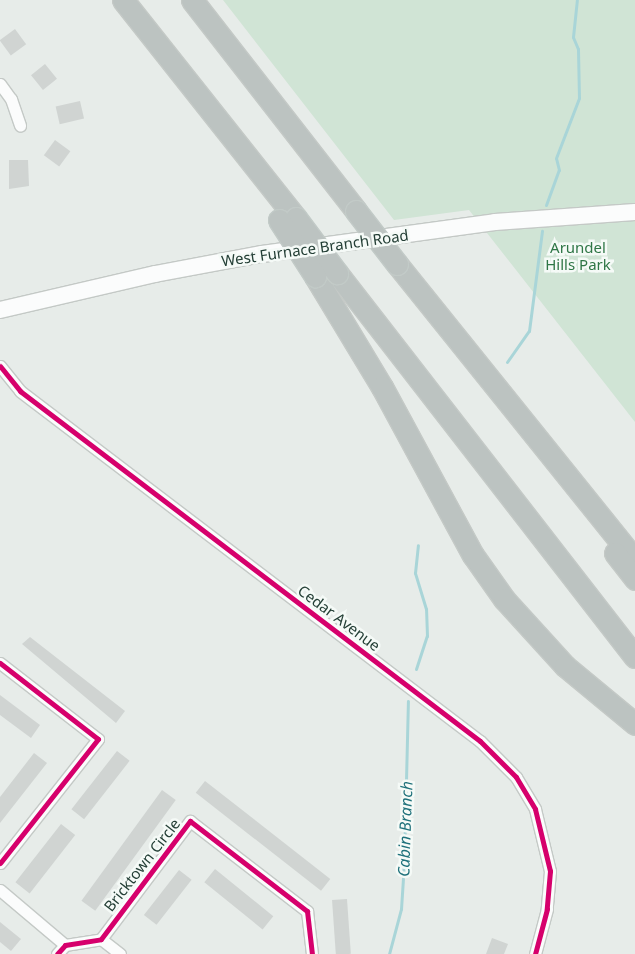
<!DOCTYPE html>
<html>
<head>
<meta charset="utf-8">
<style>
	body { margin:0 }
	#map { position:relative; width:635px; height:954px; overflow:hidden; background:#e7ece9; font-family:"Noto Sans",sans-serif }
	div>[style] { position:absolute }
	.green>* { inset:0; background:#d0e4d5 }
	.stream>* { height:3px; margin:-1.5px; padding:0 1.5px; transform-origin:1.5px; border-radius:1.5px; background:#a9d5d8 }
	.building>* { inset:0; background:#d0d4d2; transform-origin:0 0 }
	.roads { filter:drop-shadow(1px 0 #c4c9c6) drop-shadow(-1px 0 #c4c9c6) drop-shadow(0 1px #c4c9c6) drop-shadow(0 -1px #c4c9c6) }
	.street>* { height:11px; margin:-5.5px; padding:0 5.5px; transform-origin:5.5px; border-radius:5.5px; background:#fbfcfc }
	.secondary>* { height:16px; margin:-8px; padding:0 8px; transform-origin:8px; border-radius:8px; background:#fbfcfc }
	.highway>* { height:21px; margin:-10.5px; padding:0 10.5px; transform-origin:10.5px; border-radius:10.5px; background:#bcc3c1 }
	.bridges { filter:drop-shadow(1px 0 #c2cac7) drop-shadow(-1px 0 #c2cac7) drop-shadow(0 1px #c2cac7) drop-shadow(0 -1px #c2cac7) }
	.highway-bridge>* { height:21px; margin:-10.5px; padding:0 10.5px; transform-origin:10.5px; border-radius:10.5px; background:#bcc3c1 }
	.cycleway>* { height:5px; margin:-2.5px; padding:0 2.5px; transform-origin:2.5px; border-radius:2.5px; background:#d6006c }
	span { translate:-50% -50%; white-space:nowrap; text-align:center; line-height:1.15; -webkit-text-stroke:5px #f5faf7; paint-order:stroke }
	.park-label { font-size:15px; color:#2f7646 }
	.street-label { font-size:15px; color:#243f36 }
	.water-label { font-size:16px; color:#1f717b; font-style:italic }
</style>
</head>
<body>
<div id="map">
	<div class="green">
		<i style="clip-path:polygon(223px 0,635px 0,635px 422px,469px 210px,394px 220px)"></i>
	</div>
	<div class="stream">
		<i style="left:546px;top:205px;width:37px;rotate:-70deg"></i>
		<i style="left:559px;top:170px;width:12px;rotate:-104deg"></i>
		<i style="left:556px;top:158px;width:64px;rotate:-69deg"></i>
		<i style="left:579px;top:98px;width:49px;rotate:-91.2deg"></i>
		<i style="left:578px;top:49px;width:13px;rotate:-113deg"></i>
		<i style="left:573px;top:37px;width:37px;rotate:-84deg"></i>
		<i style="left:507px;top:362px;width:38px;rotate:-55deg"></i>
		<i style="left:529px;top:331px;width:101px;rotate:-82.6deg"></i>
		<i style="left:416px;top:669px;width:35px;rotate:-72deg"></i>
		<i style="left:427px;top:636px;width:27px;rotate:-92deg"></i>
		<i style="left:426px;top:609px;width:38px;rotate:-107deg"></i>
		<i style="left:415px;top:573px;width:28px;rotate:-84deg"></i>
		<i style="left:389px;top:954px;width:47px;rotate:-75.1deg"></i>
		<i style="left:401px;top:909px;width:47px;rotate:-86.3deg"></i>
		<i style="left:404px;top:862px;width:161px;rotate:-88.6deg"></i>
	</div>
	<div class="building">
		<i style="left:15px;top:29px;width:19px;height:19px;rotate:54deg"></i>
		<i style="left:45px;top:64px;width:19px;height:18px;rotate:51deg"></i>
		<i style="left:80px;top:101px;width:18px;height:25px;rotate:77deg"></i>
		<i style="left:55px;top:140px;width:19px;height:19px;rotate:36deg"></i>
		<i style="clip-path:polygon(9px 160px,28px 160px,29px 186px,9px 189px)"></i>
		<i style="clip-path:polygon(30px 637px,125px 711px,116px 723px,22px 644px)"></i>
		<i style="clip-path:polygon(0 695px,40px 725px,31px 738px,0 715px)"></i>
		<i style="left:117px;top:751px;width:16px;height:74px;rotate:38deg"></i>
		<i style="clip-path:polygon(34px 753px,47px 763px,0 823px,0 797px)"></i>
		<i style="left:205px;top:781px;width:159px;height:15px;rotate:38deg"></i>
		<i style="left:162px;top:790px;width:17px;height:137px;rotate:36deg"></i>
		<i style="left:61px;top:824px;width:18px;height:74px;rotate:38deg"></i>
		<i style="left:215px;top:869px;width:75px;height:17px;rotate:39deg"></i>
		<i style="left:179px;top:870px;width:16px;height:57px;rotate:38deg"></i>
		<i style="left:347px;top:899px;width:55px;height:15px;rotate:86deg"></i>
		<i style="clip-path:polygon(0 922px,21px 939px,11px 951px,0 942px)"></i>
		<i style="clip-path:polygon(492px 938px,508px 944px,504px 954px,486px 954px)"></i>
	</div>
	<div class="roads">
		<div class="street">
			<i style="left:0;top:84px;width:19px;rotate:54deg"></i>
			<i style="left:11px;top:99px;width:28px;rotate:71deg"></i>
			<i style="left:0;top:366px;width:32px;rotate:51deg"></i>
			<i style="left:20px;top:391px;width:578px;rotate:37.27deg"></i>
			<i style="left:480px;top:741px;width:51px;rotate:45deg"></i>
			<i style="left:516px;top:777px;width:37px;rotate:59deg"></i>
			<i style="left:535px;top:809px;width:64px;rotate:76.4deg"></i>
			<i style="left:550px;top:871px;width:38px;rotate:95deg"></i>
			<i style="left:547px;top:909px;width:47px;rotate:104.9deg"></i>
			<i style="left:0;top:663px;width:124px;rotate:37.8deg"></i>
			<i style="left:98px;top:739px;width:158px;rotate:128.3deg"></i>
			<i style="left:0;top:890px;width:85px;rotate:40.2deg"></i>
			<i style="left:101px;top:939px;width:24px;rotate:38deg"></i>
			<i style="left:57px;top:954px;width:12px;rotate:-48deg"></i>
			<i style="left:65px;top:945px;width:36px;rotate:-9deg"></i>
			<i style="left:101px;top:939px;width:148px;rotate:-53deg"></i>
			<i style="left:190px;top:821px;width:148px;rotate:37.6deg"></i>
			<i style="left:307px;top:911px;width:43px;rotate:83.4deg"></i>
		</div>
		<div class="secondary">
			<i style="left:0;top:310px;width:159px;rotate:-13.1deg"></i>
			<i style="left:155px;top:274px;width:109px;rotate:-10.6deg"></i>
			<i style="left:262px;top:254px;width:235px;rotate:-7.8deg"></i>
			<i style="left:495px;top:222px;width:140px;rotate:-4.1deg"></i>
		</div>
		<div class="highway">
			<i style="left:123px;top:0;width:278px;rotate:51.6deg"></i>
			<i style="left:192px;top:0;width:267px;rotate:52.1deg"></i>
			<i style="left:397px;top:264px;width:380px;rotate:51.2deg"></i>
			<i style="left:337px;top:273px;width:486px;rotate:52.2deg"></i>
			<i style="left:315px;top:276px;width:130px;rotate:58.9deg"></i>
			<i style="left:382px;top:387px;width:191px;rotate:61.6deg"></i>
			<i style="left:473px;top:555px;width:54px;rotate:54.8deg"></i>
			<i style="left:504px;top:599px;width:91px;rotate:47.7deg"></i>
			<i style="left:565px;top:666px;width:91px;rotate:39.6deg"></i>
			<i style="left:615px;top:553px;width:33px;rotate:52deg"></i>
		</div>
	</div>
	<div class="bridges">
		<div class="highway-bridge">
			<i style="left:356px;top:211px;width:67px;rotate:52.3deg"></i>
			<i style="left:296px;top:218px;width:69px;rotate:53.3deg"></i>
			<i style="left:279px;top:220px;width:67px;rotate:57.3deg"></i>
		</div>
	</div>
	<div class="cycleway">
		<i style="left:0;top:366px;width:32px;rotate:51deg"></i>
		<i style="left:20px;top:391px;width:578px;rotate:37.27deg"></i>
		<i style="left:480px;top:741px;width:51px;rotate:45deg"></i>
		<i style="left:516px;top:777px;width:37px;rotate:59deg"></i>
		<i style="left:535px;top:809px;width:64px;rotate:76.4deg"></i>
		<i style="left:550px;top:871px;width:38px;rotate:95deg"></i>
		<i style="left:547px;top:909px;width:47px;rotate:104.9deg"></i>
		<i style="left:0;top:663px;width:124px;rotate:37.8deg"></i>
		<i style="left:98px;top:739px;width:158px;rotate:128.3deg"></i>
		<i style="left:57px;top:954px;width:12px;rotate:-48deg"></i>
		<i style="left:65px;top:945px;width:36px;rotate:-9deg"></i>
		<i style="left:101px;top:939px;width:148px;rotate:-53deg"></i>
		<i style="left:190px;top:821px;width:148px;rotate:37.6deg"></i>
		<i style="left:307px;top:911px;width:43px;rotate:83.4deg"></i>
	</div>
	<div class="park-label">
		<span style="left:578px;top:256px">Arundel<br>Hills Park</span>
	</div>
	<div class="street-label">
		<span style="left:315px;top:248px;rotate:-8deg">West Furnace Branch Road</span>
		<span style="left:339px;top:618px;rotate:37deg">Cedar Avenue</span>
		<span style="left:142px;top:865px;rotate:-52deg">Bricktown Circle</span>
	</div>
	<div class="water-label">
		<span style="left:405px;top:829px;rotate:-88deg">Cabin Branch</span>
	</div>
</div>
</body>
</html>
